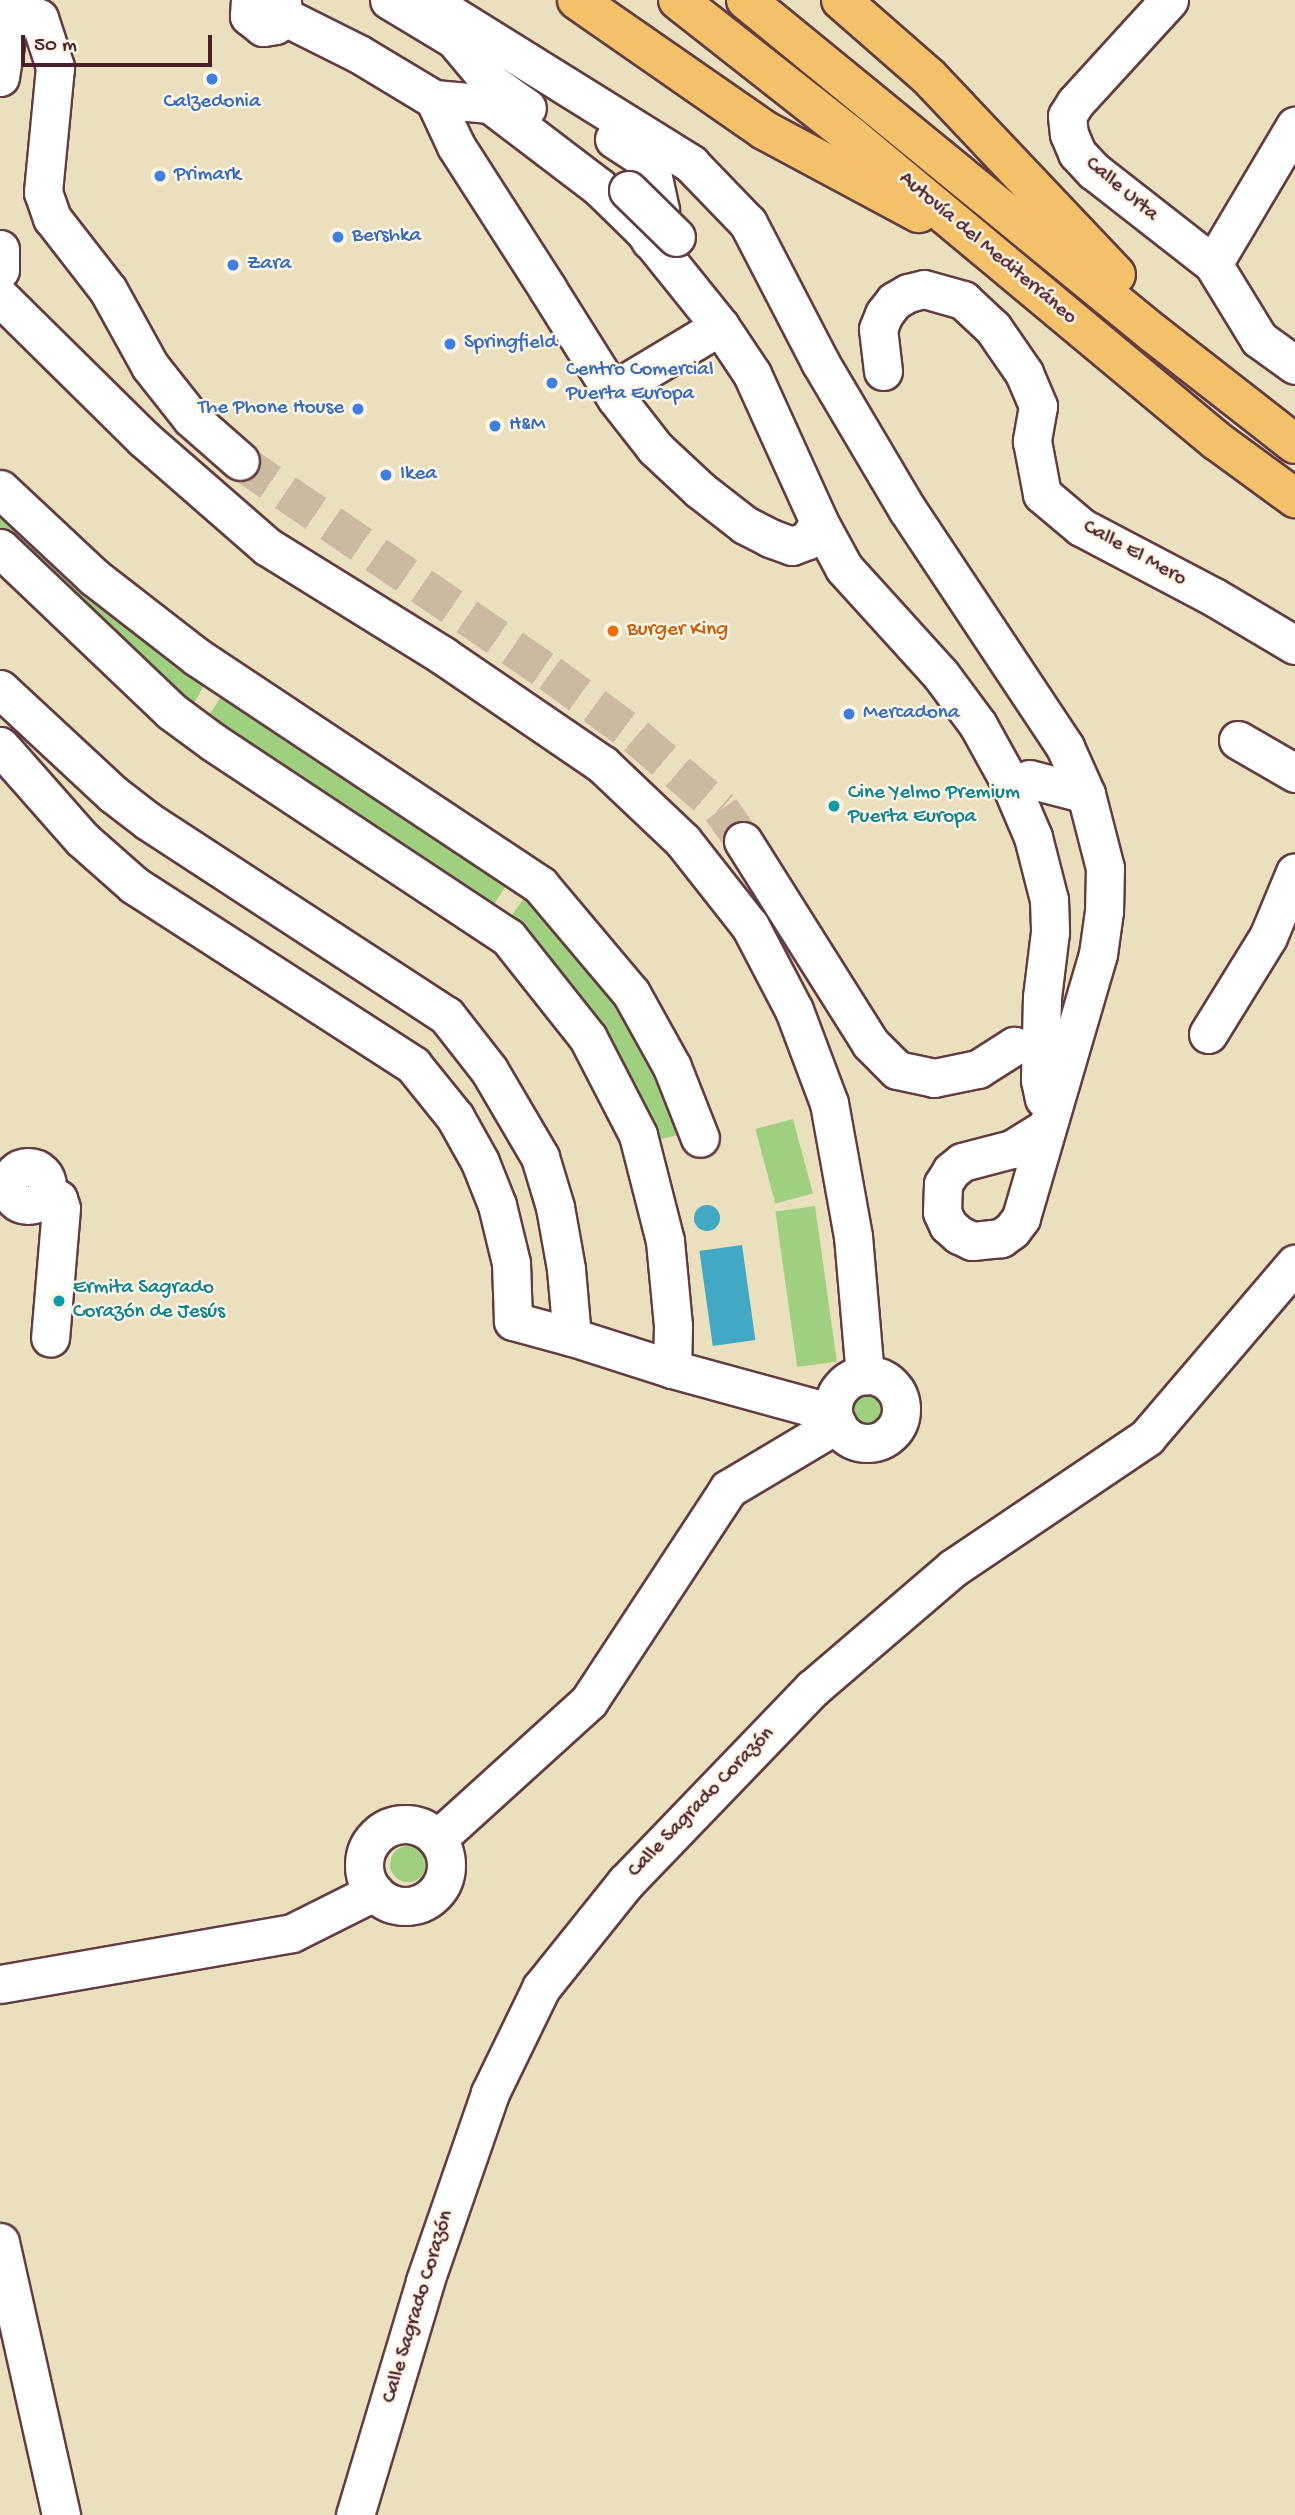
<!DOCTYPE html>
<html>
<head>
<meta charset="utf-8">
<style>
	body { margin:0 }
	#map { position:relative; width:1295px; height:2515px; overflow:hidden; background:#ebe0bd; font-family:"Gochi Hand",sans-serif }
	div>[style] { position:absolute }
	.green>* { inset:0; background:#9ed080; transform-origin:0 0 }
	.round { border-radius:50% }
	.water>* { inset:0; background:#43a8c3; transform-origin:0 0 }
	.minor-tunnel>* { height:37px; margin-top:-18.5px; transform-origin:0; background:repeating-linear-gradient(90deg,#cbb9a0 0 37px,transparent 0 55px) }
	.roads { filter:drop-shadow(2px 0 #623c41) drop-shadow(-2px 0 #623c41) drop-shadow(0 2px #623c41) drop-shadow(0 -2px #623c41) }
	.minor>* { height:37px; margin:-18.5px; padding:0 18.5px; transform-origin:18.5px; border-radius:18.5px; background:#fff }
	.minor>.ring { margin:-18.5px; padding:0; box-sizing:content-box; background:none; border:37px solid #fff; border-radius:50% }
	.highway>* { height:38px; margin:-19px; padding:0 19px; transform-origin:19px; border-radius:19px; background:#f4c16b }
	.bridges { filter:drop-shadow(2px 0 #623c41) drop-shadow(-2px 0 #623c41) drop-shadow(0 2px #623c41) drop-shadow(0 -2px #623c41) }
	.minor-bridge>* { height:37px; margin:-18.5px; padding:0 18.5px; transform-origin:18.5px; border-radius:18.5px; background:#fff }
	.dots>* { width:19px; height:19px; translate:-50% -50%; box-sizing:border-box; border:4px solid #fcf5e5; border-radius:50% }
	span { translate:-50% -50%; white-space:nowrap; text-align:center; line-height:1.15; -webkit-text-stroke:5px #fcf5e5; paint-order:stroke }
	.shop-label { font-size:21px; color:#366cbe }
	.left { translate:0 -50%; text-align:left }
	.right { translate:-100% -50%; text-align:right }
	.street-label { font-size:21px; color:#4a1f2b }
	.food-label { font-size:21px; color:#c56008 }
	.culture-label { font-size:21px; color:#0d838f }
	.scale { position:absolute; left:21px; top:35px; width:191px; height:32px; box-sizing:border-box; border:4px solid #4a1f2b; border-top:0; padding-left:9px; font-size:21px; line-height:24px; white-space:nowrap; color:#4a1f2b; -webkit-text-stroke:5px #fcf5e5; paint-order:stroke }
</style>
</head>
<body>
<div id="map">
	<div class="green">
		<i style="clip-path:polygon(0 495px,211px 673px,189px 712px,0 532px)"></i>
		<i style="left:228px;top:686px;width:342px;height:45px;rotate:33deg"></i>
		<i style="clip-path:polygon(530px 889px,625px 991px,689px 1132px,654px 1141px,510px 918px)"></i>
		<i style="left:793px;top:1119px;width:77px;height:39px;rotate:75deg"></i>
		<i style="left:815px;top:1206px;width:157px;height:40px;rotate:82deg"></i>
		<i class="round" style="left:851px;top:1392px;width:34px;height:34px"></i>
		<i class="round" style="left:390px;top:1846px;width:36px;height:36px"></i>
	</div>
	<div class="water">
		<i class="round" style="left:694px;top:1205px;width:26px;height:26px"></i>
		<i style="left:742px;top:1245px;width:96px;height:43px;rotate:82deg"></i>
	</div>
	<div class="minor-tunnel">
		<i style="left:240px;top:461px;width:376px;rotate:34.4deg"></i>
		<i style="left:550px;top:673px;width:107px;rotate:36.2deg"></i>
		<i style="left:636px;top:736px;width:112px;rotate:40.7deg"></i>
		<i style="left:721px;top:809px;width:39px;rotate:55deg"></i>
	</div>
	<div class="roads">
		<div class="minor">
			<i style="left:250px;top:0;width:16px;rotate:94deg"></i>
			<i style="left:249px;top:16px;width:18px;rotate:38deg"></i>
			<i style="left:263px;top:27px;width:12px;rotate:-9deg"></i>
			<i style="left:275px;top:25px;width:12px;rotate:-48deg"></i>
			<i style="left:283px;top:16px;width:16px;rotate:-94deg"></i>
			<i style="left:389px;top:0;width:76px;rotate:31deg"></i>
			<i style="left:454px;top:39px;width:56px;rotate:50.1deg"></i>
			<i style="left:490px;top:82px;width:45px;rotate:35.1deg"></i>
			<i style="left:428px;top:0;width:310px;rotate:31.9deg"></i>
			<i style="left:691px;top:164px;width:82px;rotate:46deg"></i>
			<i style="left:748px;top:223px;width:157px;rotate:62.6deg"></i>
			<i style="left:820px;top:362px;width:171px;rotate:59.4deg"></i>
			<i style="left:907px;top:509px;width:286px;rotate:56.4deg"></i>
			<i style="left:1065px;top:747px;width:51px;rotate:65.9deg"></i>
			<i style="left:1086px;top:794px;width:76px;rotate:75.6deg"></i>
			<i style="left:1105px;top:868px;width:43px;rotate:91.3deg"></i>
			<i style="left:1104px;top:911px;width:43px;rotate:97.9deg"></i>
			<i style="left:1098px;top:954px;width:275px;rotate:106.3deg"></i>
			<i style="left:1021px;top:1218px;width:15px;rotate:127deg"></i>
			<i style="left:1012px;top:1230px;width:14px;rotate:144deg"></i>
			<i style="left:1001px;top:1238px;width:29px;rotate:174deg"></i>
			<i style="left:972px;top:1241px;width:14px;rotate:-155deg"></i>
			<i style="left:959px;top:1235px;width:15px;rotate:-138deg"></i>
			<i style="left:948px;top:1225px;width:14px;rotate:-115deg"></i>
			<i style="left:942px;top:1212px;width:28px;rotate:-88deg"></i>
			<i style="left:943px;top:1184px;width:15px;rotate:-58deg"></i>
			<i style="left:951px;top:1171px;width:14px;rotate:-39deg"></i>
			<i style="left:962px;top:1162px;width:52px;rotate:-14.6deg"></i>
			<i style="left:1012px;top:1149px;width:39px;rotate:-32deg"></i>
			<i style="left:1169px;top:0;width:139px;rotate:132.4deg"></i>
			<i style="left:1075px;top:103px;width:15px;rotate:122deg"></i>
			<i style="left:1067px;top:116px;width:18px;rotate:84deg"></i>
			<i style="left:1069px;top:134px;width:21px;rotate:67deg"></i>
			<i style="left:1077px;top:153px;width:25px;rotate:47deg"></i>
			<i style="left:1094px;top:171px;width:151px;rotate:38deg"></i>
			<i style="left:1213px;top:264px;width:88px;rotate:58.5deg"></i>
			<i style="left:1259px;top:339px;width:44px;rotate:35.8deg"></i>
			<i style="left:10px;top:9px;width:13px;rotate:4deg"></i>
			<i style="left:23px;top:10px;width:18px;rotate:27deg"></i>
			<i style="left:39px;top:18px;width:52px;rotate:71.9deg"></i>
			<i style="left:55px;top:67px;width:126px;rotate:95.5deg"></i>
			<i style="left:43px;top:192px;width:28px;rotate:71deg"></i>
			<i style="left:52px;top:218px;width:91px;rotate:52.1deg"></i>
			<i style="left:108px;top:290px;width:87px;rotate:61.1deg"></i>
			<i style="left:150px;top:366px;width:66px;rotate:51.7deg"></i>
			<i style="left:191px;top:418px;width:65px;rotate:41.3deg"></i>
			<i style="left:283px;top:16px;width:85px;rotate:26.6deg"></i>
			<i style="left:359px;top:54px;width:87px;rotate:31deg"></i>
			<i style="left:434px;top:99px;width:56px;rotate:5.1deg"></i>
			<i style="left:490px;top:104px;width:137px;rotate:37.3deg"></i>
			<i style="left:599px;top:187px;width:60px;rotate:44.3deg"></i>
			<i style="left:642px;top:229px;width:124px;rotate:51.2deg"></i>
			<i style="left:720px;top:326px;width:58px;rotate:56.3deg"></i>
			<i style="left:752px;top:374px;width:162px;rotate:65.6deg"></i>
			<i style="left:819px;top:522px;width:52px;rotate:61.5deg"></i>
			<i style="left:844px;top:568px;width:144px;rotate:47.8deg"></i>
			<i style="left:941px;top:675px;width:62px;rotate:53.5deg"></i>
			<i style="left:978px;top:725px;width:66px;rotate:61.1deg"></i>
			<i style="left:1010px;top:783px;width:59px;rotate:66.9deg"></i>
			<i style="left:1033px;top:837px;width:65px;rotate:75.7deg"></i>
			<i style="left:1049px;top:900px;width:32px;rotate:88deg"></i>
			<i style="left:1050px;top:932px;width:65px;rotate:97deg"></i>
			<i style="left:1042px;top:997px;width:83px;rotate:91.4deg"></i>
			<i style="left:1040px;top:1080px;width:19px;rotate:78deg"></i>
			<i style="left:0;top:77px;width:78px;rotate:-81.1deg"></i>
			<i style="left:434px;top:99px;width:52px;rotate:64.9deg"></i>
			<i style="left:456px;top:146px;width:169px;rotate:57.3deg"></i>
			<i style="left:547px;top:288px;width:130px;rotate:57.9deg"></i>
			<i style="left:616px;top:398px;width:63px;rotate:52deg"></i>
			<i style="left:655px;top:448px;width:62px;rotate:43deg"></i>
			<i style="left:700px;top:490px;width:57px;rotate:37.9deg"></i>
			<i style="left:745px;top:525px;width:28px;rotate:27deg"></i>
			<i style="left:770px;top:538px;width:23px;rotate:20deg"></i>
			<i style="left:792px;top:546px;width:17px;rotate:-21deg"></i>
			<i style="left:808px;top:540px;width:21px;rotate:-59deg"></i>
			<i style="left:614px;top:139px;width:33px;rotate:33deg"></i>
			<i style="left:642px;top:157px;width:14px;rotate:51deg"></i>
			<i style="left:651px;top:168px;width:43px;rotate:77.9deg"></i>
			<i style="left:660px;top:210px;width:32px;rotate:108deg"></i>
			<i style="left:0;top:249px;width:21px;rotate:90deg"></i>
			<i style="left:1213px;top:264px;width:161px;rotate:-59.3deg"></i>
			<i style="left:0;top:297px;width:202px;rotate:44.6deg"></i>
			<i style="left:144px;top:439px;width:164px;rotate:41.1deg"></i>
			<i style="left:268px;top:547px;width:205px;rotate:31.8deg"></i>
			<i style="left:442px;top:655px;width:194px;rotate:34.3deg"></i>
			<i style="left:602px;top:764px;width:112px;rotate:43.5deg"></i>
			<i style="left:683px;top:841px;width:108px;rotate:51.8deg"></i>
			<i style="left:750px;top:926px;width:95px;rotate:62.4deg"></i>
			<i style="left:794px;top:1010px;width:99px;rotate:69.4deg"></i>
			<i style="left:829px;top:1103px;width:135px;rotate:79.8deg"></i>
			<i style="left:853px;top:1236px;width:140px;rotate:85.1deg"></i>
			<i style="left:883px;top:371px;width:42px;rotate:-96.8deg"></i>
			<i style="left:878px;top:329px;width:16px;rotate:-68deg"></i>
			<i style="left:884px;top:314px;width:16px;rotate:-52deg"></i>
			<i style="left:894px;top:301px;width:16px;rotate:-30deg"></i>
			<i style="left:908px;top:293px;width:16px;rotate:-14deg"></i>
			<i style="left:924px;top:289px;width:41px;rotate:15.8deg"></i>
			<i style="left:963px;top:300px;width:41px;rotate:43deg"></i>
			<i style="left:993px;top:328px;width:55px;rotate:55.4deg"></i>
			<i style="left:1024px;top:373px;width:36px;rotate:67deg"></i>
			<i style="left:1038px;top:406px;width:36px;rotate:100deg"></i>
			<i style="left:1032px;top:441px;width:54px;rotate:79.3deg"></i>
			<i style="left:1042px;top:494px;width:51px;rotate:40.2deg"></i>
			<i style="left:1081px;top:527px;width:150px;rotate:27.8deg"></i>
			<i style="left:1214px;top:597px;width:94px;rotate:30.7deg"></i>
			<i style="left:612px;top:391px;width:126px;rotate:-31deg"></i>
			<i style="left:0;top:489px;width:129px;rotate:43.1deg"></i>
			<i style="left:94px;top:577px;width:130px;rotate:37.8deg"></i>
			<i style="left:197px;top:657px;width:412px;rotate:33.6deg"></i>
			<i style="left:540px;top:885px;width:141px;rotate:49.9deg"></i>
			<i style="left:631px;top:993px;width:85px;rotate:61deg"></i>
			<i style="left:672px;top:1067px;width:76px;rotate:68.5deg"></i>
			<i style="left:0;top:548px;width:236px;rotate:43.6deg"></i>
			<i style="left:171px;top:711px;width:52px;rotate:36.4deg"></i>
			<i style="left:213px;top:742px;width:354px;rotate:33.5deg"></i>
			<i style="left:508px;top:937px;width:129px;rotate:51.6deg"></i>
			<i style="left:588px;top:1038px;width:109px;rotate:62.7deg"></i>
			<i style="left:638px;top:1135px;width:109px;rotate:75.7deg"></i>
			<i style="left:665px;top:1241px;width:85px;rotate:84.6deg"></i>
			<i style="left:673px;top:1326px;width:43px;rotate:91.3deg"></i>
			<i style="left:0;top:689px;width:154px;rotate:42.9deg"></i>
			<i style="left:113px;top:794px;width:44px;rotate:37.6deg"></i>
			<i style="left:148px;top:821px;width:356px;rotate:33.1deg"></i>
			<i style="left:446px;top:1015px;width:70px;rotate:52deg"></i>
			<i style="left:489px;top:1070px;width:101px;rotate:59.6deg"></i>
			<i style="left:540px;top:1157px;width:52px;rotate:73.3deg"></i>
			<i style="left:555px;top:1207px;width:63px;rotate:79.9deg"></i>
			<i style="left:566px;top:1269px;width:68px;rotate:85deg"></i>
			<i style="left:572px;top:1337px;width:105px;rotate:17.7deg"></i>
			<i style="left:672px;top:1369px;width:167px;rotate:15.3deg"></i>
			<i style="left:1238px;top:740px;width:66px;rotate:30.1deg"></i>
			<i style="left:0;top:746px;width:124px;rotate:48.6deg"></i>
			<i style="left:82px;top:839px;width:69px;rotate:41.5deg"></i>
			<i style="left:134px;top:885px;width:332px;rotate:32.8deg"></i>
			<i style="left:413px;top:1065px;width:67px;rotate:51.1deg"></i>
			<i style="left:455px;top:1117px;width:51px;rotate:60.9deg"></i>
			<i style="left:480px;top:1162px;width:46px;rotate:68.4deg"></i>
			<i style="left:497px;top:1205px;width:60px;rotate:76.4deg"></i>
			<i style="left:511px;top:1263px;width:58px;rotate:88deg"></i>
			<i style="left:513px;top:1321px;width:61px;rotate:15.2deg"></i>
			<i style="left:1029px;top:779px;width:59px;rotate:14.7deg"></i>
			<i style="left:743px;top:841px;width:239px;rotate:57.8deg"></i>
			<i style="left:870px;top:1043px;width:38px;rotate:45deg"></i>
			<i style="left:897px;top:1070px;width:38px;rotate:12deg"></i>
			<i style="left:934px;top:1078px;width:45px;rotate:-11.6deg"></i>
			<i style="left:978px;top:1069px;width:43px;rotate:-32.6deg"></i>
			<i style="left:1208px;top:1034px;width:114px;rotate:-58.3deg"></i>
			<i style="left:1268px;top:937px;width:70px;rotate:-67.4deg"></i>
			<i class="ring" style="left:9px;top:1167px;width:1px;height:1px"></i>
			<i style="left:46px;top:1192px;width:14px;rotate:30deg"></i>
			<i style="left:58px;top:1199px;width:9px;rotate:72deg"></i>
			<i style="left:61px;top:1208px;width:130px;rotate:94.8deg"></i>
			<i class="ring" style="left:833px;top:1375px;width:31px;height:31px"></i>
			<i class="ring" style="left:364px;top:1824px;width:45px;height:45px"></i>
			<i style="left:437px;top:1839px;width:205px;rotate:-42.2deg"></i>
			<i style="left:589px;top:1701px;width:254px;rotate:-56.7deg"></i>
			<i style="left:728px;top:1489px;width:127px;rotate:-30.8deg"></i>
			<i style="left:0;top:1984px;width:296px;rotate:-9.9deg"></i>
			<i style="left:292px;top:1933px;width:92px;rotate:-26.6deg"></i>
			<i style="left:0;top:2242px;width:280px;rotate:77.4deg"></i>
			<i style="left:355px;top:2515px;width:244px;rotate:-73.3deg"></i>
			<i style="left:425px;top:2281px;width:199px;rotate:-70.9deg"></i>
			<i style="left:490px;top:2093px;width:117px;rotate:-64.1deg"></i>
			<i style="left:541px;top:1988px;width:136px;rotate:-51.3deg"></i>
			<i style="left:626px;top:1882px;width:269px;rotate:-46.1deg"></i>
			<i style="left:813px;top:1688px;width:184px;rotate:-40.6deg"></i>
			<i style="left:953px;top:1568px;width:234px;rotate:-34deg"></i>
			<i style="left:1147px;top:1437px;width:228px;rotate:-49.5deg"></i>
		</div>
		<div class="highway">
			<i style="left:577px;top:0;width:228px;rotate:34.8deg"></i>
			<i style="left:764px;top:130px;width:176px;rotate:28.2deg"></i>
			<i style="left:678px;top:0;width:221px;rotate:38.2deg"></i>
			<i style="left:852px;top:137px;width:475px;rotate:39.8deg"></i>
			<i style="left:1217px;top:441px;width:97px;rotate:36.2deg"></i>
			<i style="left:746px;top:0;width:526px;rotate:39.29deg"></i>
			<i style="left:1153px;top:333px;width:180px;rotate:38deg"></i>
			<i style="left:841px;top:0;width:117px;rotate:41.2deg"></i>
			<i style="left:929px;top:77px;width:272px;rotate:46.6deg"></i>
		</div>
	</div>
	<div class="bridges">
		<div class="minor-bridge">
			<i style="left:628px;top:190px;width:67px;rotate:44.4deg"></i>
		</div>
	</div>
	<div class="dots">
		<i style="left:212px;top:79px;background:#3f7fe0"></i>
		<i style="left:160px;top:176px;background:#3f7fe0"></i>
		<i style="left:338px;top:237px;background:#3f7fe0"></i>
		<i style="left:233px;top:265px;background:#3f7fe0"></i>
		<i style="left:450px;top:344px;background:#3f7fe0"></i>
		<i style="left:552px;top:383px;background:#3f7fe0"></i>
		<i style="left:358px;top:409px;background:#3f7fe0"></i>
		<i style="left:495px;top:426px;background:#3f7fe0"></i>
		<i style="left:386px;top:475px;background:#3f7fe0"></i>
		<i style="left:613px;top:631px;background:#e8710a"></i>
		<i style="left:849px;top:714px;background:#3f7fe0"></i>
		<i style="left:834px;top:806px;background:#0f9aa8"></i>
		<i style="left:59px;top:1301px;background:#0f9aa8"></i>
	</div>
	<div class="shop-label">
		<span style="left:212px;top:103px">Calzedonia</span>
		<span class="left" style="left:174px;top:176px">Primark</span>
		<span class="left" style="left:352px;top:237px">Bershka</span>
		<span class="left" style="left:247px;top:265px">Zara</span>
		<span class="left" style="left:464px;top:344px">Springfield</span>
		<span class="left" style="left:566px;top:383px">Centro Comercial<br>Puerta Europa</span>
		<span class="right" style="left:344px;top:409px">The Phone House</span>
		<span class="left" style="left:509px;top:426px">H&amp;M</span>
		<span class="left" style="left:400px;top:475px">Ikea</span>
		<span class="left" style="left:863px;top:714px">Mercadona</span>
	</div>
	<div class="street-label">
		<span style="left:1121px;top:190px;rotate:40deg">Calle Urta</span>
		<span style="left:987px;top:249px;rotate:40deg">Autovía del Mediterráneo</span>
		<span style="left:1134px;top:554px;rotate:29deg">Calle El Mero</span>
		<span style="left:702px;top:1803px;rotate:-46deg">Calle Sagrado Corazón</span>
		<span style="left:419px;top:2307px;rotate:-73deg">Calle Sagrado Corazón</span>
	</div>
	<div class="food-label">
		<span class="left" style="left:627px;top:631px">Burger King</span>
	</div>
	<div class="culture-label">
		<span class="left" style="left:848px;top:806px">Cine Yelmo Premium<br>Puerta Europa</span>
		<span class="left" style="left:73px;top:1301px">Ermita Sagrado<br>Corazón de Jesús</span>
	</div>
	<div class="scale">50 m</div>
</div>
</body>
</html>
